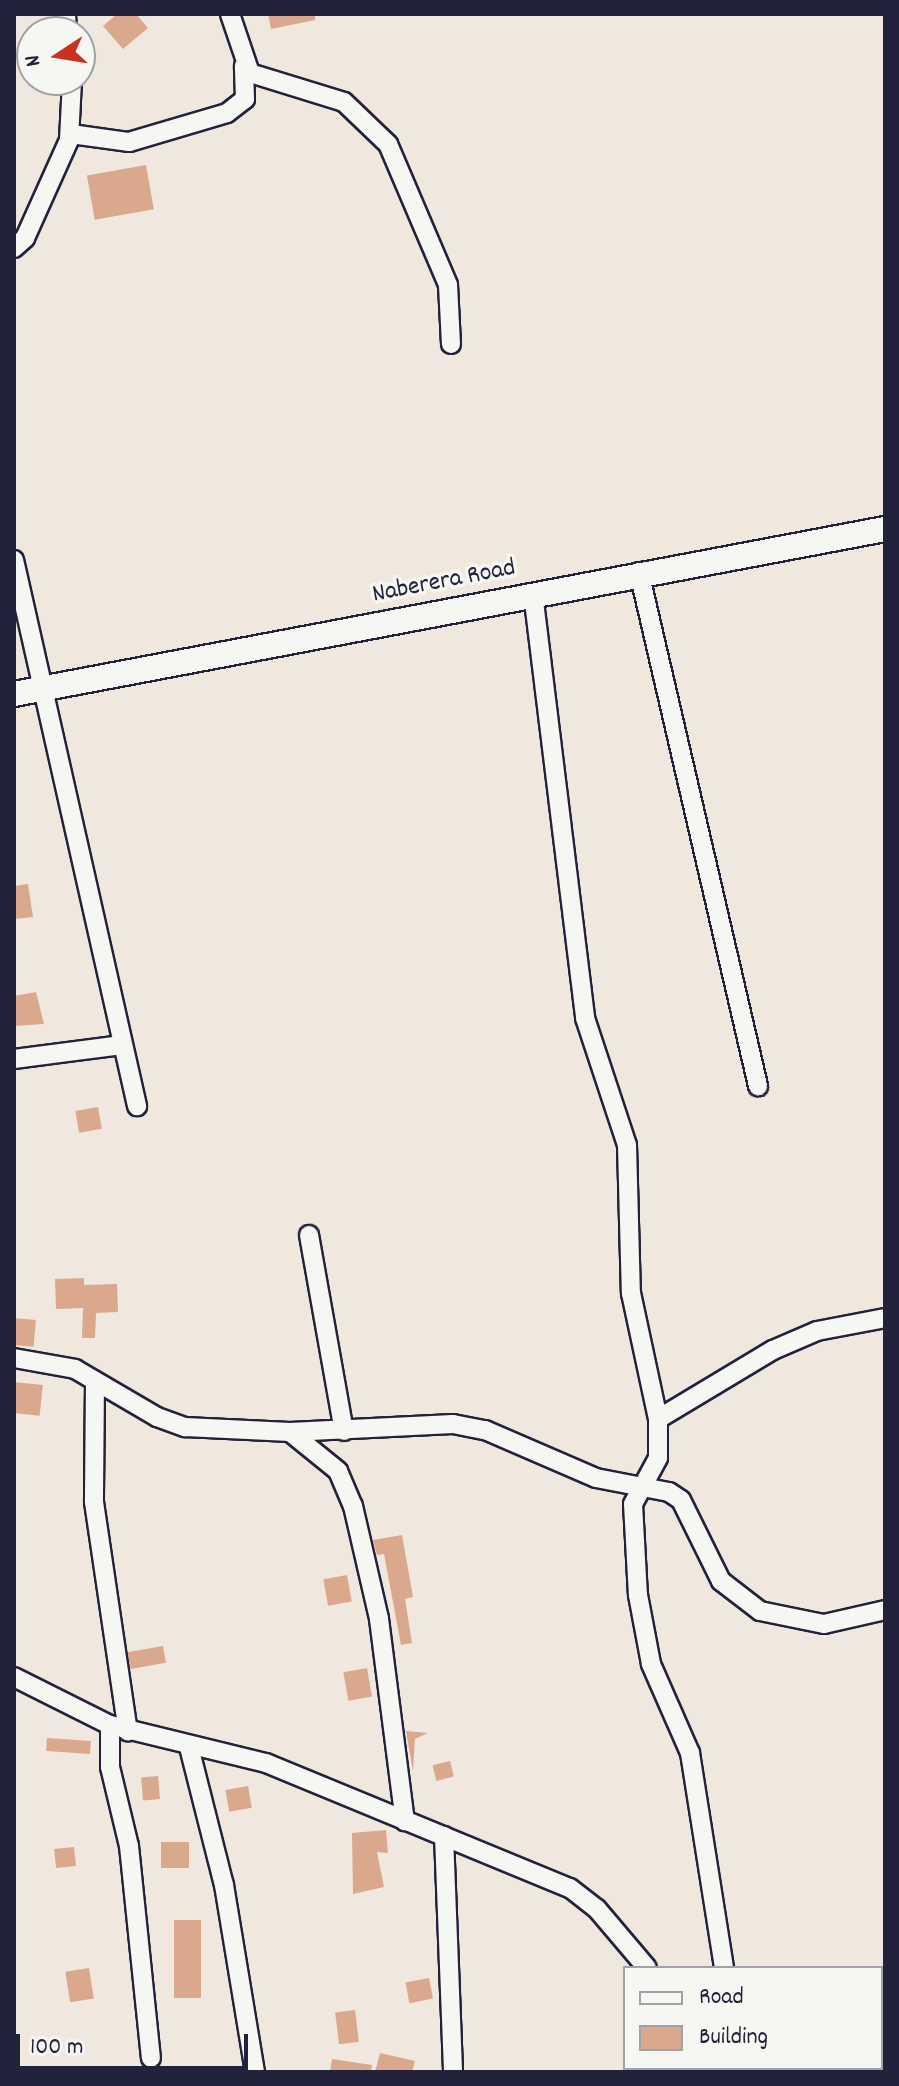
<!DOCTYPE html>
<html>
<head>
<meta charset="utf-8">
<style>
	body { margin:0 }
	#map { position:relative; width:899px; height:2086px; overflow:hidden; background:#f0e7de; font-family:Dekko,sans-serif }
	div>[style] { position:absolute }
	.building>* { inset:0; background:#daa98d; transform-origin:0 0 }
	.roads { filter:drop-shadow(2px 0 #22223b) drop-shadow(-2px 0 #22223b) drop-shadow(0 2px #22223b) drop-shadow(0 -2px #22223b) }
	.street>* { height:18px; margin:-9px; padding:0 9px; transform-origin:9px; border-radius:9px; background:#f6f6f2 }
	.secondary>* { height:24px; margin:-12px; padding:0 12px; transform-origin:12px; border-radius:12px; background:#f6f6f2 }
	span { translate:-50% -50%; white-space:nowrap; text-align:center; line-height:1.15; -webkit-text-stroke:7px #f6f6f2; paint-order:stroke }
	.street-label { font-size:26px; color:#22223b }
	.frame { position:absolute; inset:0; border:16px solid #22223b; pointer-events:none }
	.legend { position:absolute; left:623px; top:1966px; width:260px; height:104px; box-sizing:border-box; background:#f6f6f2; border:2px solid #a1a1a9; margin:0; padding:10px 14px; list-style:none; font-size:24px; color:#22223b }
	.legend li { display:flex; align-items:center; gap:16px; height:40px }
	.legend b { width:40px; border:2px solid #a1a1a9 }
	.north { position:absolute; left:16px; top:16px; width:80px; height:80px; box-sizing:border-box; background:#f6f6f2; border:2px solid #a1a1a9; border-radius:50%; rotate:258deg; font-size:22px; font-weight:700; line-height:32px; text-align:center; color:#22223b }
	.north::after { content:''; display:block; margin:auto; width:28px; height:36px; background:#c8321e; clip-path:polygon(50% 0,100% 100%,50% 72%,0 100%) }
	.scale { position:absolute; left:16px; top:2034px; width:232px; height:36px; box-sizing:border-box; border:4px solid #22223b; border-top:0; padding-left:10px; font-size:24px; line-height:28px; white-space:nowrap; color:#22223b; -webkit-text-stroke:6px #f6f6f2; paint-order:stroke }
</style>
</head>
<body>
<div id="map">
	<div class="building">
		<i style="clip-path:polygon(117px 14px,136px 14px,148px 28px,123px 49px,103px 26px)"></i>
		<i style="clip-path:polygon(268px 14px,315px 14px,315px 20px,271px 29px)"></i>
		<i style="left:146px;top:165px;width:45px;height:60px;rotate:80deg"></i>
		<i style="clip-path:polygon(28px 884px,33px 917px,14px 919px,14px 886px)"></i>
		<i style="clip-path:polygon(36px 992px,44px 1024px,14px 1026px,14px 996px)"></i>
		<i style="left:98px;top:1107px;width:22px;height:23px;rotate:80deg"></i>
		<i style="clip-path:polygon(84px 1278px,84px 1285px,117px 1284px,118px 1312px,96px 1313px,95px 1338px,82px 1338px,83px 1308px,56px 1309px,55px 1279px)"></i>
		<i style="left:14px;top:1318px;width:22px;height:27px;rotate:5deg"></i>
		<i style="left:14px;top:1382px;width:29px;height:31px;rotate:6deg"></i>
		<i style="clip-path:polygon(402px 1535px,413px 1597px,405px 1599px,412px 1643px,401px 1645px,384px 1554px,377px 1555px,373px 1540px)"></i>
		<i style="left:347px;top:1575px;width:27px;height:24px;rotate:80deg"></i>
		<i style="left:163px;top:1646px;width:17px;height:36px;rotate:80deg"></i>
		<i style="left:367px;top:1668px;width:29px;height:24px;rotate:80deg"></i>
		<i style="clip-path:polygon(406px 1731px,428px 1733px,415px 1739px,413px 1771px)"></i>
		<i style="left:47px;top:1738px;width:44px;height:13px;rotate:4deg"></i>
		<i style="left:450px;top:1761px;width:16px;height:18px;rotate:76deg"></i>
		<i style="left:158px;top:1776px;width:23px;height:17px;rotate:85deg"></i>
		<i style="left:248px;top:1786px;width:22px;height:23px;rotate:80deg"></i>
		<i style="clip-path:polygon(386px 1830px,388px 1853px,377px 1852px,384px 1887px,353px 1894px,352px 1833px)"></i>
		<i style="left:161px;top:1842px;width:28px;height:26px"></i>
		<i style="left:74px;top:1847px;width:19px;height:20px;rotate:84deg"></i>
		<i style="left:174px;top:1920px;width:27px;height:78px"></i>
		<i style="left:89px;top:1968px;width:31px;height:24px;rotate:81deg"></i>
		<i style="left:429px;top:1978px;width:21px;height:24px;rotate:79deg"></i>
		<i style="left:355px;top:2010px;width:32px;height:20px;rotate:83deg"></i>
		<i style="clip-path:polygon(380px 2053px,415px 2061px,412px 2072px,375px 2072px)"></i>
		<i style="clip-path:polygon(332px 2059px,372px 2065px,371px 2072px,330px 2072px)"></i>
	</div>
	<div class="roads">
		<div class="street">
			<i style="left:66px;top:14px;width:18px;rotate:87deg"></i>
			<i style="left:230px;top:14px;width:62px;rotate:71.3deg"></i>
			<i style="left:250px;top:73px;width:98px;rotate:17.1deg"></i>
			<i style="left:344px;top:102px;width:61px;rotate:43.7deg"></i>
			<i style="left:388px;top:144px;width:153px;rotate:66.9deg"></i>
			<i style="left:448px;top:285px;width:59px;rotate:87.1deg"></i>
			<i style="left:71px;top:134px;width:59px;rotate:7.9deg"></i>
			<i style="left:129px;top:142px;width:102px;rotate:-16.5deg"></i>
			<i style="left:227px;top:113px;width:23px;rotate:-38deg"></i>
			<i style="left:245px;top:99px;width:33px;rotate:-92deg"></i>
			<i style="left:14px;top:248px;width:15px;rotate:-42deg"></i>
			<i style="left:25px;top:238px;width:107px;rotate:-65.8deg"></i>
			<i style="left:69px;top:140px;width:60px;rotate:-87.1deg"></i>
			<i style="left:14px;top:560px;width:560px;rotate:77.3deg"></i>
			<i style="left:639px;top:572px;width:528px;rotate:76.96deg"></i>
			<i style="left:533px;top:593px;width:428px;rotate:83deg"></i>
			<i style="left:585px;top:1018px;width:134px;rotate:71.7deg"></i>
			<i style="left:627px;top:1145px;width:148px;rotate:88.5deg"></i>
			<i style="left:631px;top:1293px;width:129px;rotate:77.9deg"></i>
			<i style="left:658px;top:1419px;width:39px;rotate:90deg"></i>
			<i style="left:658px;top:1458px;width:52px;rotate:118.5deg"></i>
			<i style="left:633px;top:1504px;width:91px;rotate:86.9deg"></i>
			<i style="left:638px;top:1595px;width:70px;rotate:79.3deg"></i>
			<i style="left:651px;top:1664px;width:97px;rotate:66.3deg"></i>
			<i style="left:690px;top:1753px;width:218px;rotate:81deg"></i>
			<i style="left:14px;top:1059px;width:109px;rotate:-7.4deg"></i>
			<i style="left:309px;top:1235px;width:199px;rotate:79.9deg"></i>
			<i style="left:14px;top:1358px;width:62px;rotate:10.2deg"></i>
			<i style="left:75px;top:1369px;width:95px;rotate:30.3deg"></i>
			<i style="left:157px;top:1417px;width:30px;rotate:20deg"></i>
			<i style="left:185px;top:1427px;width:105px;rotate:2.7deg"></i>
			<i style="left:290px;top:1432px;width:163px;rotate:-2.8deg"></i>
			<i style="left:453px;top:1424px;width:33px;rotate:11deg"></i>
			<i style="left:485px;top:1430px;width:121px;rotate:23.4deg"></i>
			<i style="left:596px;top:1478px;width:74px;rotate:10.9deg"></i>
			<i style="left:669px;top:1492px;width:14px;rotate:34deg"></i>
			<i style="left:681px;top:1500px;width:90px;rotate:63.7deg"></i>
			<i style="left:721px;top:1581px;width:49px;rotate:37.6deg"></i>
			<i style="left:760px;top:1611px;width:65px;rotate:11.5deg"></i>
			<i style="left:824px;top:1624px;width:63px;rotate:-12.9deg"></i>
			<i style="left:95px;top:1381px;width:121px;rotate:90.5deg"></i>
			<i style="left:94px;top:1502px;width:232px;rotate:81.6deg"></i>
			<i style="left:658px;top:1419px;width:134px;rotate:-31deg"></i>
			<i style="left:773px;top:1350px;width:48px;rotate:-23.4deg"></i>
			<i style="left:817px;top:1331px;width:69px;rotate:-10.8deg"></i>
			<i style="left:290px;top:1432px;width:62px;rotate:39.1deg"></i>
			<i style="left:338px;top:1471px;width:38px;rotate:67deg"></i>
			<i style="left:353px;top:1506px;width:116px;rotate:77deg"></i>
			<i style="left:379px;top:1619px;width:204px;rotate:82.7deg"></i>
			<i style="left:14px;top:1677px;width:107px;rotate:26.6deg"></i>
			<i style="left:110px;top:1725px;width:161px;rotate:13.7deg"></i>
			<i style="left:266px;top:1763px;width:329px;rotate:22.4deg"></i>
			<i style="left:570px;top:1888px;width:34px;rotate:38deg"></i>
			<i style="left:597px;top:1909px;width:77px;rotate:49.7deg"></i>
			<i style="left:110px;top:1725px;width:42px;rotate:90deg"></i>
			<i style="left:110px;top:1767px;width:81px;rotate:76.5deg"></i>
			<i style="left:129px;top:1846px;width:213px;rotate:84.1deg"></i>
			<i style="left:189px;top:1747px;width:142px;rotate:75.8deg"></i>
			<i style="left:224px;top:1885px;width:190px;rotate:80.6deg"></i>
			<i style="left:444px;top:1836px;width:236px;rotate:87.8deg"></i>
			<i style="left:736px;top:2068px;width:6px;rotate:39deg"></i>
		</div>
		<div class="secondary">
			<i style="left:14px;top:694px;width:886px;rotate:-10.73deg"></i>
		</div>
	</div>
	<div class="street-label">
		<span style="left:444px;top:582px;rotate:-11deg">Naberera Road</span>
	</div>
	<div class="frame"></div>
	<ul class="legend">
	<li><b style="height:10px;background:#f6f6f2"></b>Road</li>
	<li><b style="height:22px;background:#daa98d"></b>Building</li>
	</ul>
	<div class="north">N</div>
	<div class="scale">100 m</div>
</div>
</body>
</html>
